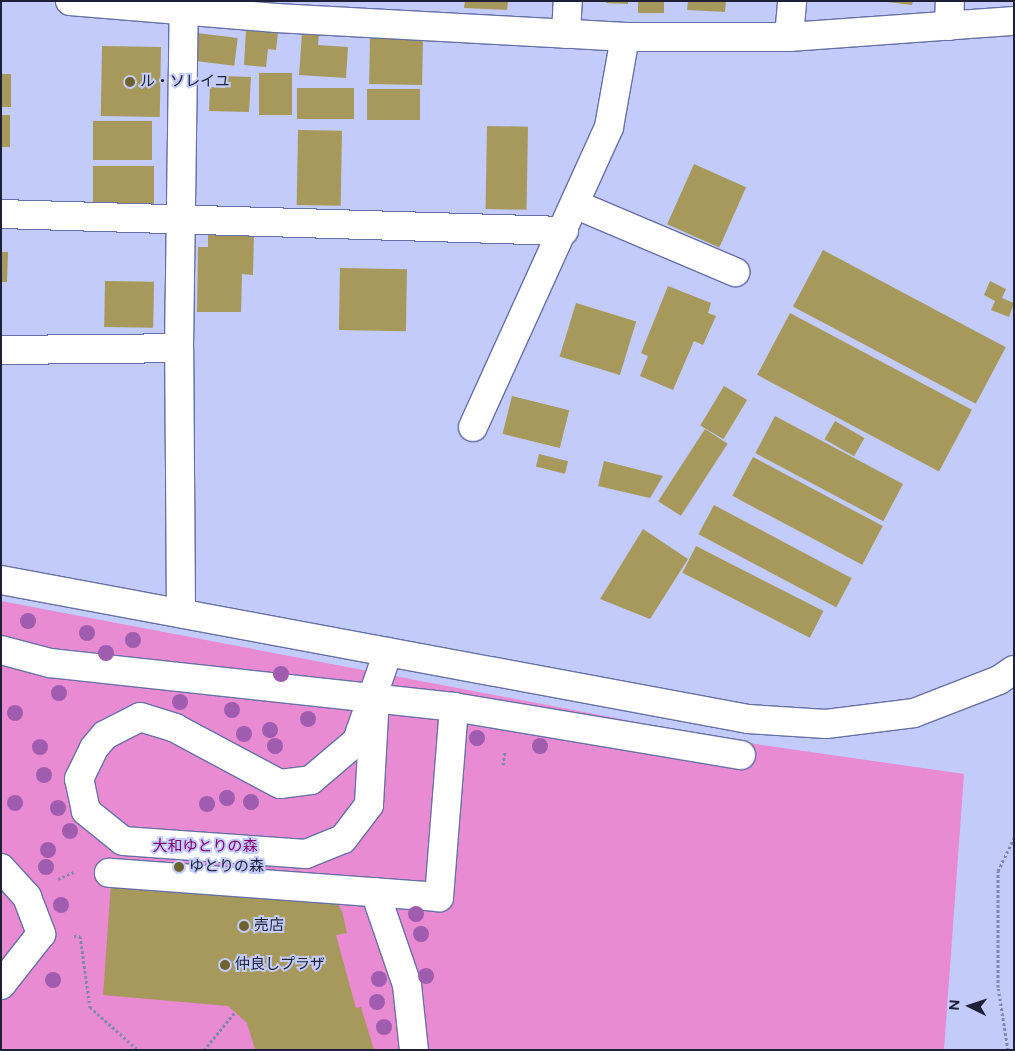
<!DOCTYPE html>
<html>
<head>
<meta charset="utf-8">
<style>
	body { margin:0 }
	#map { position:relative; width:1015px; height:1051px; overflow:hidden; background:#c2cbfa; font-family:Figtree,"Noto Sans JP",sans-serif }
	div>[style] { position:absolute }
	.green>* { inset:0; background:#e98bd2 }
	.building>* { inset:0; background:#a7995c; transform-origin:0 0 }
	.path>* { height:3px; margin-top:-1.5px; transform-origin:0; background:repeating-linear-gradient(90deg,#8087ac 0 2.5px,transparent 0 5px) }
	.roads { filter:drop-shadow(1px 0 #6770a5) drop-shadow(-1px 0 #6770a5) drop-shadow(0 1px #6770a5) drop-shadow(0 -1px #6770a5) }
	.minor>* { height:28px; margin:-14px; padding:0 14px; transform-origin:14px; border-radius:14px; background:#fff }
	.trees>* { width:16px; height:16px; margin:-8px; border-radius:50%; background:#a05caf }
	.dots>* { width:14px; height:14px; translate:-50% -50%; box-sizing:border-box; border:2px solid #c2cbfa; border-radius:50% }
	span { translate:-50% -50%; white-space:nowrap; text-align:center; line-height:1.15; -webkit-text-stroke:4px #c2cbfa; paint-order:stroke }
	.poi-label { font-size:15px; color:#1d2036 }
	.left { translate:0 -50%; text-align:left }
	.park-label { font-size:15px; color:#850272 }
	.frame { position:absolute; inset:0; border:2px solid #1d2036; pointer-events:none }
	.north { position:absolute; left:945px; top:981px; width:50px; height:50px; -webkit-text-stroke:4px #c2cbfa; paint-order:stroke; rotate:274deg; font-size:14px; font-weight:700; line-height:20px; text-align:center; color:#1d2036 }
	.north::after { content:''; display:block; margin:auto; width:18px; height:22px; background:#1d2036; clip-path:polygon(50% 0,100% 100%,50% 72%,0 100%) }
</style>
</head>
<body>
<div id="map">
	<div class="green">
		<i style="clip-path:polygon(1px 601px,741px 742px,964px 774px,944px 1050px,1px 1050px)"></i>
	</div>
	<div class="building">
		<i style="clip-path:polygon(465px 1px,508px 1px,507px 10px,464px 8px)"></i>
		<i style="clip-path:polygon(606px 1px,628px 1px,628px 4px,606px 3px)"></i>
		<i style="left:638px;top:1px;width:26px;height:12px"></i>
		<i style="clip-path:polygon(688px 1px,726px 1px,725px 12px,687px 10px)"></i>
		<i style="clip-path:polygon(878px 1px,913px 1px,912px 5px)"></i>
		<i style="clip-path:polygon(246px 29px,278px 32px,276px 50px,268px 49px,266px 67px,244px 65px)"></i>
		<i style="left:197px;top:33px;width:41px;height:28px;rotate:7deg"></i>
		<i style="clip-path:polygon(302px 33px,319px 34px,318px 45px,348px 47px,346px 78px,299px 75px)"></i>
		<i style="left:370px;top:35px;width:53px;height:49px;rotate:1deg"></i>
		<i style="left:102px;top:46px;width:59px;height:70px;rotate:1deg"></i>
		<i style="left:259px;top:73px;width:33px;height:42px"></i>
		<i style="left:1px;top:74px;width:10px;height:33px"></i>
		<i style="clip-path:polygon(225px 76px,251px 77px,249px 112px,209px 111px,210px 87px,225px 88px)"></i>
		<i style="left:297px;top:88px;width:57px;height:31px"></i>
		<i style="left:420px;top:89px;width:31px;height:53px;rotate:90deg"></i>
		<i style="left:1px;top:115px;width:9px;height:32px"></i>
		<i style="left:93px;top:121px;width:59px;height:39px"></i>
		<i style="left:487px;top:126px;width:41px;height:83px;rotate:1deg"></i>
		<i style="left:298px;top:130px;width:44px;height:75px;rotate:1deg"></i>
		<i style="left:694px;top:164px;width:57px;height:66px;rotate:24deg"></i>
		<i style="left:93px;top:166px;width:61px;height:41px"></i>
		<i style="clip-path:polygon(208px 231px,254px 232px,253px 275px,242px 274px,241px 312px,197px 312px,198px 247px,208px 247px)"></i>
		<i style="left:823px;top:250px;width:207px;height:64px;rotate:28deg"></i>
		<i style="clip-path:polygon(1px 252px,8px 252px,7px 282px,1px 282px)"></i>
		<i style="left:340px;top:268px;width:67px;height:62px;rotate:1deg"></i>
		<i style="left:105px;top:281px;width:49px;height:46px;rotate:1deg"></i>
		<i style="clip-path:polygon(990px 281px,1006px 289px,1002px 298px,1014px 303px,1009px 317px,991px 310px,995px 301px,984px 295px)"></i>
		<i style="clip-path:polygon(668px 286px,711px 303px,708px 313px,716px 316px,703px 345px,694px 341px,673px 390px,640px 376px,648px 356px,641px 353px)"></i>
		<i style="left:576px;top:303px;width:63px;height:56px;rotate:17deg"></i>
		<i style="left:790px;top:313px;width:206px;height:70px;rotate:28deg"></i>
		<i style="left:724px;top:386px;width:27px;height:46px;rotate:31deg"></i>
		<i style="left:512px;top:396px;width:59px;height:39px;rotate:14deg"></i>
		<i style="left:775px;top:416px;width:145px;height:42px;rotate:28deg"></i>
		<i style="left:835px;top:421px;width:34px;height:21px;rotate:30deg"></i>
		<i style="left:705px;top:429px;width:27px;height:86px;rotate:33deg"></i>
		<i style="left:539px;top:454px;width:30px;height:13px;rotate:14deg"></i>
		<i style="left:753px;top:457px;width:147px;height:44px;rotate:28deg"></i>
		<i style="clip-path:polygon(604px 461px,663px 476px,650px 498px,598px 486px)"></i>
		<i style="left:714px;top:505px;width:156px;height:33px;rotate:28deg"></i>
		<i style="clip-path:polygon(643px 529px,688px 559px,650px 619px,600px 599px)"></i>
		<i style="left:696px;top:546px;width:143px;height:30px;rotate:27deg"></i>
		<i style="clip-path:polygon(111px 882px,331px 892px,342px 911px,347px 933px,336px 935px,356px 1008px,361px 1007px,374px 1050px,255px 1050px,247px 1023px,228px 1006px,103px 995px)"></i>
	</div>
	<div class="path">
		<i style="left:503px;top:765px;width:14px;rotate:-82deg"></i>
		<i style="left:58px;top:879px;width:17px;rotate:-24deg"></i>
		<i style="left:74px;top:936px;width:6px"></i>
		<i style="left:80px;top:936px;width:72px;rotate:82deg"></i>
		<i style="left:90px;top:1007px;width:64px;rotate:41.9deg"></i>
		<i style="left:204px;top:1050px;width:49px;rotate:-50.8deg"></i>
		<i style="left:1008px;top:1050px;width:64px;rotate:-99deg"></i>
		<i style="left:998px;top:987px;width:116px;rotate:-90deg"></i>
		<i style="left:998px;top:871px;width:37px;rotate:-64deg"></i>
	</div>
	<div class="roads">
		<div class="minor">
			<i style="left:70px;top:1px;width:207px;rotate:4.7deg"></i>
			<i style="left:276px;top:18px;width:350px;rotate:3.1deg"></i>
			<i style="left:625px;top:37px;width:164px"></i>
			<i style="left:789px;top:37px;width:226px;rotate:-4.1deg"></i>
			<i style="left:949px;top:26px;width:25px;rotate:-88deg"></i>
			<i style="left:566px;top:34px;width:33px;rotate:-87deg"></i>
			<i style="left:789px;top:37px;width:36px;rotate:-85deg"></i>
			<i style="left:577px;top:205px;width:172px;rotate:23deg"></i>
			<i style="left:1px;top:214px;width:563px;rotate:1.73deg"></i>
			<i style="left:1px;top:350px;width:178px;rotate:-0.6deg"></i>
			<i style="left:473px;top:427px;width:329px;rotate:-65.6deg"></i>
			<i style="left:609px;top:127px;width:91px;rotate:-79.9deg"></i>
			<i style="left:1px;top:580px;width:760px;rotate:10.54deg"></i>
			<i style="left:748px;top:719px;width:78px;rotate:3.7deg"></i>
			<i style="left:826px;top:724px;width:89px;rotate:-7.1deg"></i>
			<i style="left:914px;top:713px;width:91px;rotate:-21.2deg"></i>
			<i style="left:999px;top:680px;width:18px;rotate:-34deg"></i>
			<i style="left:181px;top:613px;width:265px;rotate:-90.4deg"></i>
			<i style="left:179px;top:348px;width:347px;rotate:-89.2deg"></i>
			<i style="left:1px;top:650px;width:51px;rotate:14.9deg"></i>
			<i style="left:50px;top:663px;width:406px;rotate:6.2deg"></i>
			<i style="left:454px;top:707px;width:191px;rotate:94.5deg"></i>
			<i style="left:439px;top:897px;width:331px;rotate:-175.8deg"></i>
			<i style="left:375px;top:697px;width:108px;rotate:93.2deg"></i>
			<i style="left:369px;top:805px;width:43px;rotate:127.4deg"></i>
			<i style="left:343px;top:839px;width:40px;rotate:158deg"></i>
			<i style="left:306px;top:854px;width:183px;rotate:-175.9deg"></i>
			<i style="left:123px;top:841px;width:48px;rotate:-141deg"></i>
			<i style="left:86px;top:811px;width:33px;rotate:-102deg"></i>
			<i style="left:79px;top:779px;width:34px;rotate:-64deg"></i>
			<i style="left:94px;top:748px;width:17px;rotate:-50deg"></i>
			<i style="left:105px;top:735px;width:39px;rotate:-27deg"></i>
			<i style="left:140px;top:717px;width:37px;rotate:17deg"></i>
			<i style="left:175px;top:728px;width:119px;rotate:28.1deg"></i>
			<i style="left:280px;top:784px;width:31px;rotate:-7deg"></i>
			<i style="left:311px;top:780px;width:60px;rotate:-40.3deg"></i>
			<i style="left:357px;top:741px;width:94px;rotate:-70.8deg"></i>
			<i style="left:454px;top:707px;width:291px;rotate:9.5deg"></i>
			<i style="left:1px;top:868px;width:39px;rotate:48deg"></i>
			<i style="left:27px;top:897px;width:40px;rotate:69deg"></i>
			<i style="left:41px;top:934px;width:65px;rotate:128.1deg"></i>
			<i style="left:375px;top:892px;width:98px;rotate:71deg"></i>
			<i style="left:407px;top:985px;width:65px;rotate:83.9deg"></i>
		</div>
	</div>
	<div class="trees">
		<i style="left:28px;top:621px"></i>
		<i style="left:87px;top:633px"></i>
		<i style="left:133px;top:640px"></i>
		<i style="left:106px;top:653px"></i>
		<i style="left:281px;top:674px"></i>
		<i style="left:59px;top:693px"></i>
		<i style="left:180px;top:702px"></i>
		<i style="left:232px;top:710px"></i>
		<i style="left:15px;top:713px"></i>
		<i style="left:308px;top:719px"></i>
		<i style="left:270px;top:730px"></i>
		<i style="left:244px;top:734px"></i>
		<i style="left:477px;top:738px"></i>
		<i style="left:275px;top:746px"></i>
		<i style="left:540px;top:746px"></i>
		<i style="left:40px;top:747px"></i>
		<i style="left:44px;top:775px"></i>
		<i style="left:227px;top:798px"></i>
		<i style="left:251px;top:802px"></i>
		<i style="left:15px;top:803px"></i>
		<i style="left:207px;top:804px"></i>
		<i style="left:58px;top:808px"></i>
		<i style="left:70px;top:831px"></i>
		<i style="left:48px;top:850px"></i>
		<i style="left:46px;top:867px"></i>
		<i style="left:61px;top:905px"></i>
		<i style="left:416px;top:914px"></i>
		<i style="left:421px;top:934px"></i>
		<i style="left:426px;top:976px"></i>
		<i style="left:379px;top:979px"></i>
		<i style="left:53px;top:980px"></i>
		<i style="left:377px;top:1002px"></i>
		<i style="left:384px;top:1027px"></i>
	</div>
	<div class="dots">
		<i style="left:130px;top:82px;background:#6e622f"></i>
		<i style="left:179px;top:867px;background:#6e622f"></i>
		<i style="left:244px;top:926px;background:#6e622f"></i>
		<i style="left:225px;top:965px;background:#6e622f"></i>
	</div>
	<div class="poi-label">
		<span class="left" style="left:140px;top:82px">ル・ソレイユ</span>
		<span class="left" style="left:189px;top:867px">ゆとりの森</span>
		<span class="left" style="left:254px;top:926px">売店</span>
		<span class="left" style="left:235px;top:965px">仲良しプラザ</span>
	</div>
	<div class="park-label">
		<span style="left:205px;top:847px">大和ゆとりの森</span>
	</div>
	<div class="frame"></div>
	<div class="north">N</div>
</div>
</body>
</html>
